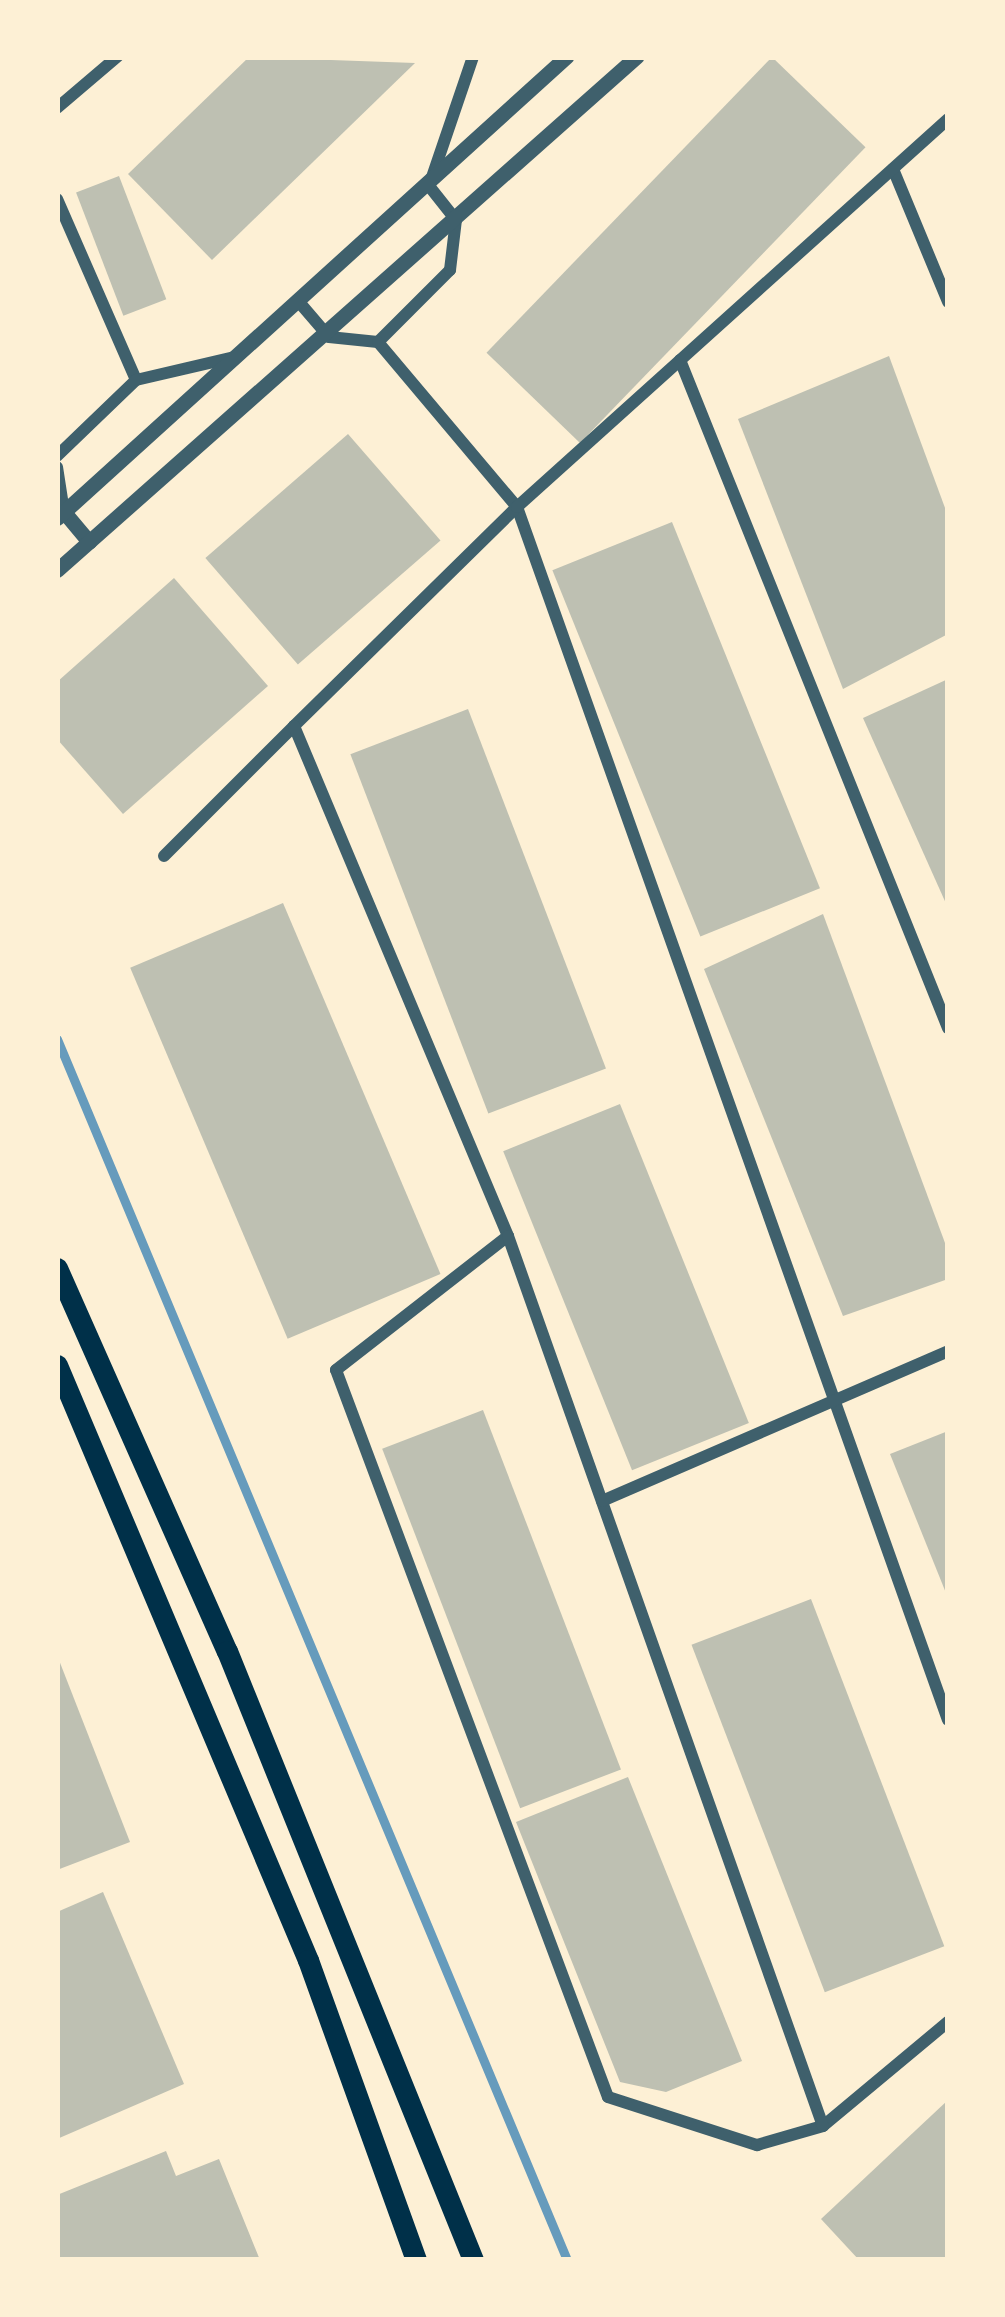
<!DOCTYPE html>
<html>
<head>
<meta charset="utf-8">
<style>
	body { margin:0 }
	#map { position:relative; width:1005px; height:2317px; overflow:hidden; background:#fdf0d5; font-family:Figtree,sans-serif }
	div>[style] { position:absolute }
	.stream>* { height:9px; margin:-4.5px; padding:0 4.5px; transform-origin:4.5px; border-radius:4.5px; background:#669bbc }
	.building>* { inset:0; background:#bec0b2; transform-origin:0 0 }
	.minor>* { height:12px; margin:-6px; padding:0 6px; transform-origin:6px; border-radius:6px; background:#3f606c }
	.tertiary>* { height:15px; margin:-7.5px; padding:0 7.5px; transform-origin:7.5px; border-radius:7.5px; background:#3f606c }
	.primary>* { height:21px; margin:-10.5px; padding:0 10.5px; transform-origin:10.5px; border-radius:10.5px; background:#003049 }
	span { translate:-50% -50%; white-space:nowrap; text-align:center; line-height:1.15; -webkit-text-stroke:9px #fdf0d5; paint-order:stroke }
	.frame { position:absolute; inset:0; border:60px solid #fdf0d5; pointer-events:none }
</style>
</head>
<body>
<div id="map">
	<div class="stream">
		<i style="left:57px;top:1039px;width:1323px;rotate:67.33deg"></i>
	</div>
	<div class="building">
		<i style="clip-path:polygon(249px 57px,415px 63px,212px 260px,128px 174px)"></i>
		<i style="left:772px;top:57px;width:130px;height:411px;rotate:44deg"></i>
		<i style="left:119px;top:176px;width:132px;height:46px;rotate:69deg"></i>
		<i style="clip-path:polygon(889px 356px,948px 516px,948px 634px,843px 689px,738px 419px)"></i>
		<i style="left:348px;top:434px;width:141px;height:189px;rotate:49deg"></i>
		<i style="left:672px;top:522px;width:395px;height:129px;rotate:68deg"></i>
		<i style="clip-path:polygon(174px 578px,268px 686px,123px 814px,57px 739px,57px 682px)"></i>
		<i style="clip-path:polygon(948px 679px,948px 908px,863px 718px)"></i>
		<i style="left:468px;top:709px;width:385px;height:126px;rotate:69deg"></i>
		<i style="left:283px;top:903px;width:403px;height:166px;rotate:67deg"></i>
		<i style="clip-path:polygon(823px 914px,948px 1251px,948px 1279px,843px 1316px,704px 969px)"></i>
		<i style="left:620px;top:1104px;width:344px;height:126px;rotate:68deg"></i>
		<i style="left:483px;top:1410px;width:385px;height:108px;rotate:69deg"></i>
		<i style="clip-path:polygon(948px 1431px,948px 1598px,890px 1454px)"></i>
		<i style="left:811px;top:1599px;width:372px;height:128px;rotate:69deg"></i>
		<i style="clip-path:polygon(57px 1655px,130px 1842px,57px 1870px)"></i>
		<i style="clip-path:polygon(628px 1777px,742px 2061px,666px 2092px,620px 2082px,516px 1822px)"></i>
		<i style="clip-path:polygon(103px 1892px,184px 2084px,57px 2139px,57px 1912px)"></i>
		<i style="clip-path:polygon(948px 2100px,948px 2260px,859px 2260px,821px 2219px)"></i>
		<i style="clip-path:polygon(166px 2151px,176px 2176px,219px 2159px,260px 2260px,57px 2260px,57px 2195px)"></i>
	</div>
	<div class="minor">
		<i style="left:57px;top:108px;width:79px;rotate:-40.4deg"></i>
		<i style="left:893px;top:169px;width:144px;rotate:67.5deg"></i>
		<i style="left:57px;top:199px;width:197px;rotate:66.4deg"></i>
		<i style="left:136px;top:380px;width:102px;rotate:-13.1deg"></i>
		<i style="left:299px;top:302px;width:46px;rotate:49.4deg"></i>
		<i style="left:329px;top:337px;width:49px;rotate:5.8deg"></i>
		<i style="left:378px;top:342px;width:102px;rotate:-45deg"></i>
		<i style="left:450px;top:270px;width:50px;rotate:-83.2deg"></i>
		<i style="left:456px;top:220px;width:43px;rotate:-128.5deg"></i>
		<i style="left:429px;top:186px;width:136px;rotate:-71.2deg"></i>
		<i style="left:378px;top:342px;width:216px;rotate:49.9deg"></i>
		<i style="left:517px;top:507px;width:1287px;rotate:70.44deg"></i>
		<i style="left:680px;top:360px;width:720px;rotate:68.14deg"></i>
		<i style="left:57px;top:456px;width:110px;rotate:-43.9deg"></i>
		<i style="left:57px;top:467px;width:46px;rotate:81.2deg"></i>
		<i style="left:294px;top:726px;width:313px;rotate:-44.5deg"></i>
		<i style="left:517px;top:507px;width:580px;rotate:-41.99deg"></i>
		<i style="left:164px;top:856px;width:184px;rotate:-45deg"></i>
		<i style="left:294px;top:726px;width:553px;rotate:67.24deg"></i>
		<i style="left:508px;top:1236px;width:218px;rotate:142.1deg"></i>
		<i style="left:336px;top:1370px;width:776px;rotate:69.49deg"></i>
		<i style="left:608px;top:2097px;width:157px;rotate:17.9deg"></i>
		<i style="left:757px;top:2145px;width:69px;rotate:-16.1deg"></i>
		<i style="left:823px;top:2126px;width:163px;rotate:-39.8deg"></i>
		<i style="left:508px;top:1236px;width:944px;rotate:70.51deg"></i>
		<i style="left:602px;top:1501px;width:377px;rotate:-23.4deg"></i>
	</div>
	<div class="tertiary">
		<i style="left:64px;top:512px;width:39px;rotate:50deg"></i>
		<i style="left:57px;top:518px;width:687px;rotate:-42.17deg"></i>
		<i style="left:57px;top:570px;width:774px;rotate:-41.54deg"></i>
	</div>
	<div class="primary">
		<i style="left:57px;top:1268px;width:419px;rotate:66.1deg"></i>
		<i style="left:227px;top:1651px;width:657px;rotate:68deg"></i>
		<i style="left:57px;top:1365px;width:646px;rotate:67.13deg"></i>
		<i style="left:308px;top:1960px;width:319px;rotate:70.2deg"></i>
	</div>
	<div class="frame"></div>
</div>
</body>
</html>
